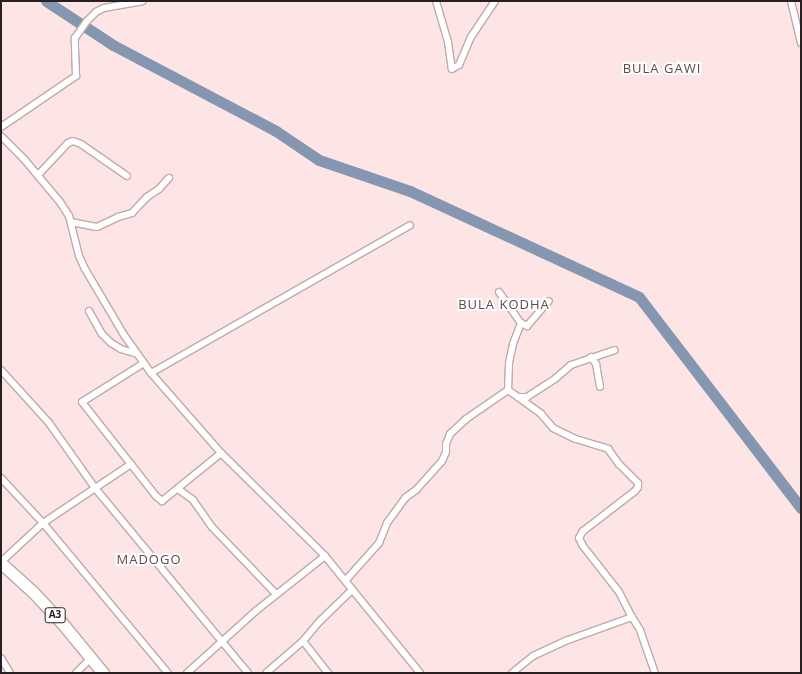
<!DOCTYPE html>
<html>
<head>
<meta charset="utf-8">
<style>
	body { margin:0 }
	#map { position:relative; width:802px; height:674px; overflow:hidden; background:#fde5e5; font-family:"Open Sans",sans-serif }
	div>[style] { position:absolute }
	.river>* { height:11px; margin:-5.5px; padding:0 5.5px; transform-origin:5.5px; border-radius:5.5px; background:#8496b0 }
	.roads { filter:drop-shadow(1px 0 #bfa9a9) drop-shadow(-1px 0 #bfa9a9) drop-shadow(0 1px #bfa9a9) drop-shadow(0 -1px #bfa9a9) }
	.street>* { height:6px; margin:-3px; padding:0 3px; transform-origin:3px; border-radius:3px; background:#fff }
	.highway>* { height:11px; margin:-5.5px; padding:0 5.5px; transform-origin:5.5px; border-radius:5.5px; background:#fff }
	span { translate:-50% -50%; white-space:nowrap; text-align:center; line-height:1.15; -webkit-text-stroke:4px #fff; paint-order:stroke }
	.shield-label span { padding:1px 3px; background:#fff; border:1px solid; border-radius:3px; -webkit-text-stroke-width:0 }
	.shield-label { font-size:10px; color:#282020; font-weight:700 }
	.quarter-label { font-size:13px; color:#5c4949; letter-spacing:1px }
	.frame { position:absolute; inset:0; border:2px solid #282020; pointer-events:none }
</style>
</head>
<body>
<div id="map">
	<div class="river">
		<i style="left:46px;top:1px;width:80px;rotate:33.3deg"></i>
		<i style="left:113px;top:45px;width:184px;rotate:27.8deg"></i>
		<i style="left:276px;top:131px;width:52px;rotate:34deg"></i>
		<i style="left:319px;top:160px;width:96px;rotate:18.8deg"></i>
		<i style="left:410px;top:191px;width:252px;rotate:24.8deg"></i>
		<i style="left:639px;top:297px;width:266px;rotate:52.5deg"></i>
	</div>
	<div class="roads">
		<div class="street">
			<i style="left:436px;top:1px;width:43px;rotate:73.7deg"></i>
			<i style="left:448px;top:42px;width:27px;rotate:82deg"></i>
			<i style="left:452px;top:69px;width:8px;rotate:-30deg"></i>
			<i style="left:459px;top:65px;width:30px;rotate:-67deg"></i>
			<i style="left:471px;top:37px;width:43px;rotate:-56.3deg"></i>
			<i style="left:791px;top:1px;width:43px;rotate:76.6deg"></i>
			<i style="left:1px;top:127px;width:91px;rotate:-34.2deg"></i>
			<i style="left:76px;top:76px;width:38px;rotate:-92deg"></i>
			<i style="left:75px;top:38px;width:21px;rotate:-55deg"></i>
			<i style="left:87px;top:21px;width:13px;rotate:-45deg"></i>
			<i style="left:96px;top:12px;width:9px;rotate:-27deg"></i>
			<i style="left:104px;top:8px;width:39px;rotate:-10deg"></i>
			<i style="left:1px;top:136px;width:33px;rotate:45deg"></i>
			<i style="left:24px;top:159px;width:56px;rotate:50.1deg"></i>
			<i style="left:60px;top:202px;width:17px;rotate:57deg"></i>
			<i style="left:69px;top:216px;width:41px;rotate:76deg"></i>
			<i style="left:79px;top:256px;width:14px;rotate:65deg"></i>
			<i style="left:85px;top:269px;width:77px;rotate:59.4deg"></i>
			<i style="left:124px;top:335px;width:47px;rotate:54.6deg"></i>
			<i style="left:151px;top:373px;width:106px;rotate:48.8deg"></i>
			<i style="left:221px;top:453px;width:146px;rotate:44.7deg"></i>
			<i style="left:325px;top:556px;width:151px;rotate:50.9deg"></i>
			<i style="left:38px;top:175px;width:44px;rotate:-46.8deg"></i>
			<i style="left:68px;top:143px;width:5px;rotate:-22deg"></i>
			<i style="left:73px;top:141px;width:9px;rotate:21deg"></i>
			<i style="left:81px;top:144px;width:56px;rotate:34.8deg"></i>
			<i style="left:71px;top:222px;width:26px;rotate:11deg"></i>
			<i style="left:97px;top:227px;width:23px;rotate:-25deg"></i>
			<i style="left:118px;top:217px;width:15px;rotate:-16deg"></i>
			<i style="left:132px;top:213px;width:22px;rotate:-47deg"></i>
			<i style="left:147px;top:197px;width:14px;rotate:-34deg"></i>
			<i style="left:159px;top:189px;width:15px;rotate:-48deg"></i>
			<i style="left:499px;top:292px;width:38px;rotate:55deg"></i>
			<i style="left:521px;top:323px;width:22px;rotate:111deg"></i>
			<i style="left:513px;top:344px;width:19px;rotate:102deg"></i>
			<i style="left:509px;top:363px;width:27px;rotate:92deg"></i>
			<i style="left:89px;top:311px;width:26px;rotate:61deg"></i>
			<i style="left:102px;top:334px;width:13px;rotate:45deg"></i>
			<i style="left:111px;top:343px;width:12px;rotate:31deg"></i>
			<i style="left:121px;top:349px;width:17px;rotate:17deg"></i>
			<i style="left:521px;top:323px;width:7px;rotate:27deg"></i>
			<i style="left:527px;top:326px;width:33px;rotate:-49deg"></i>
			<i style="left:591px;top:357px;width:9px;rotate:54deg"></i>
			<i style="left:596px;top:364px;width:23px;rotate:80deg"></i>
			<i style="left:144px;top:363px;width:73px;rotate:147.8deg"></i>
			<i style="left:82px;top:402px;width:120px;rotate:51.8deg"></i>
			<i style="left:156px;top:496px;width:8px;rotate:40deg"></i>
			<i style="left:162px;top:501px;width:76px;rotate:-39.1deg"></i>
			<i style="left:1px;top:370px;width:72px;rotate:47.8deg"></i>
			<i style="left:49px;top:423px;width:80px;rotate:54.7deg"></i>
			<i style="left:95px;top:488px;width:240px;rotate:50.4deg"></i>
			<i style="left:151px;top:373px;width:298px;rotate:-29.7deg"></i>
			<i style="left:518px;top:397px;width:29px;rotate:36deg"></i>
			<i style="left:541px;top:414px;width:18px;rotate:49deg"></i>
			<i style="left:553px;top:428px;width:25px;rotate:26deg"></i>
			<i style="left:576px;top:439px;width:34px;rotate:17deg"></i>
			<i style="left:608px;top:449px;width:19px;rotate:54deg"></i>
			<i style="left:619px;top:464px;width:27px;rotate:45deg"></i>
			<i style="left:638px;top:483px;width:4px;rotate:90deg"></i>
			<i style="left:638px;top:487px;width:5px;rotate:127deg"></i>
			<i style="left:635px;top:491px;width:66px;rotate:142.4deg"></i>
			<i style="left:583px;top:531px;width:8px;rotate:120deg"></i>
			<i style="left:579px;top:538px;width:9px;rotate:63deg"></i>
			<i style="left:583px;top:546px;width:58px;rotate:52deg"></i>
			<i style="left:619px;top:592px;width:28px;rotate:63deg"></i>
			<i style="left:1px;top:478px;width:62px;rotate:47deg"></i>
			<i style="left:43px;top:523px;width:195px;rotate:50.2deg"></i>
			<i style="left:178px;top:489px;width:19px;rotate:36deg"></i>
			<i style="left:193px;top:500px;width:33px;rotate:55deg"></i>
			<i style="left:212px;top:527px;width:93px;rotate:46.3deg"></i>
			<i style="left:1px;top:562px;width:57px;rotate:-42.9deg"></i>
			<i style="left:43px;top:523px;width:106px;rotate:-33.8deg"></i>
			<i style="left:346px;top:580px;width:50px;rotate:-48.3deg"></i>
			<i style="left:379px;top:543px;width:22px;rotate:-68deg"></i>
			<i style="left:387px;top:523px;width:31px;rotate:-54deg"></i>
			<i style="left:405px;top:498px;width:14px;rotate:-36deg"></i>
			<i style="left:416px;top:490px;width:39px;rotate:-48deg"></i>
			<i style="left:442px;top:461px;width:10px;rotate:-66deg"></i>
			<i style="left:446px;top:452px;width:8px;rotate:-90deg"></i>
			<i style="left:446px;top:444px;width:11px;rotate:-68deg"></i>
			<i style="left:450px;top:434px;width:22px;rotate:-43deg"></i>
			<i style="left:466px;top:419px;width:51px;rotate:-34.6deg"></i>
			<i style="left:508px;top:390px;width:12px;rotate:35deg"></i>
			<i style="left:518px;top:397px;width:9px"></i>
			<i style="left:527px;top:397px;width:35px;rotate:-33deg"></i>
			<i style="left:556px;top:378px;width:20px;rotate:-41deg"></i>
			<i style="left:571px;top:365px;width:46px;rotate:-18.8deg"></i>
			<i style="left:303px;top:641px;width:41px;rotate:52deg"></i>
			<i style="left:1px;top:658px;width:17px;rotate:59deg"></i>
			<i style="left:76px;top:673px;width:21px;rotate:-45deg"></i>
			<i style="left:187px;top:673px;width:94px;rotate:-42deg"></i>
			<i style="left:257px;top:610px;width:87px;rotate:-38.5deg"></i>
			<i style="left:266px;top:673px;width:49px;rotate:-40.9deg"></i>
			<i style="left:303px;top:641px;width:26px;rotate:-50deg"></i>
			<i style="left:320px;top:621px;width:45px;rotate:-44.1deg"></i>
			<i style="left:512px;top:673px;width:27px;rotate:-39deg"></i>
			<i style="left:533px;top:656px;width:38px;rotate:-25deg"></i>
			<i style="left:568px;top:640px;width:68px;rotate:-19.8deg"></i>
			<i style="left:632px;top:617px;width:15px;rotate:58deg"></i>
			<i style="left:640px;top:630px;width:46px;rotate:70.8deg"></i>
		</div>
		<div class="highway">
			<i style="left:1px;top:563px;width:43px;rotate:42.2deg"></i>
			<i style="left:33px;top:592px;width:42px;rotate:46.9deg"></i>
			<i style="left:62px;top:623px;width:65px;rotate:50.6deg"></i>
		</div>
	</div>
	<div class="shield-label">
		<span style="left:55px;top:615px">A3</span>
	</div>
	<div class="quarter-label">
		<span style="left:662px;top:68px">BULA GAWI</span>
		<span style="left:504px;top:304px">BULA KODHA</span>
		<span style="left:149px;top:559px">MADOGO</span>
	</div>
	<div class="frame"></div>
</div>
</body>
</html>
